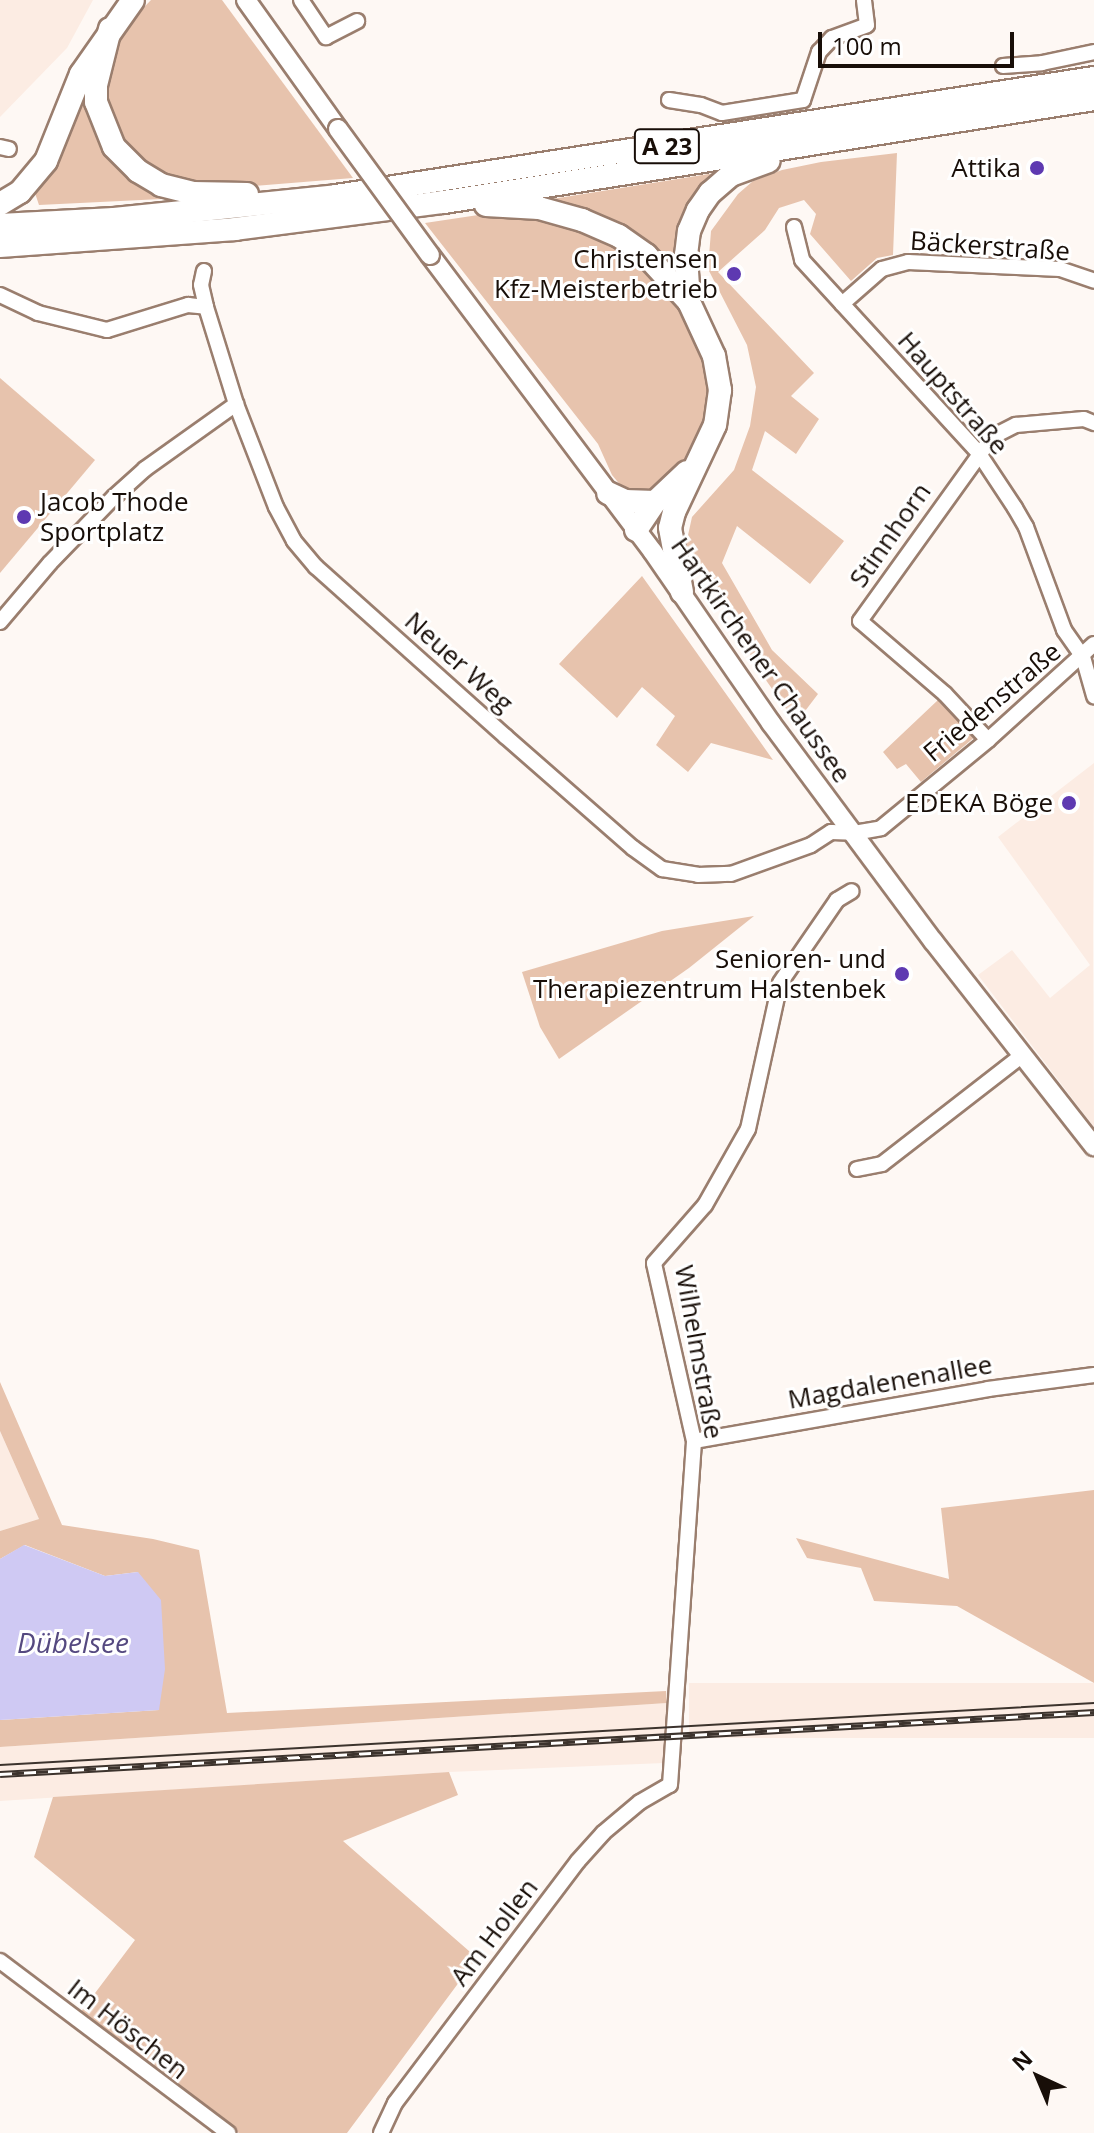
<!DOCTYPE html>
<html>
<head>
<meta charset="utf-8">
<style>
	body { margin:0 }
	#map { position:relative; width:1094px; height:2133px; overflow:hidden; background:#fef8f4; font-family:"Open Sans",sans-serif }
	div>[style] { position:absolute }
	.built>* { inset:0; background:#fcece3; transform-origin:0 0 }
	.green>* { inset:0; background:#e7c3ad }
	.water>* { inset:0; background:#cfc9f3 }
	.roads { filter:drop-shadow(2px 0 #9a7e6e) drop-shadow(-2px 0 #9a7e6e) drop-shadow(0 2px #9a7e6e) drop-shadow(0 -2px #9a7e6e) }
	.minor>* { height:14px; margin:-7px; padding:0 7px; transform-origin:7px; border-radius:7px; background:#fff }
	.major>* { height:18px; margin:-9px; padding:0 9px; transform-origin:9px; border-radius:9px; background:#fff }
	.highway>* { height:22px; margin:-11px; padding:0 11px; transform-origin:11px; border-radius:11px; background:#fff }
	.tram>* { height:2px; margin:-1px; padding:0 1px; transform-origin:1px; border-radius:1px; background:#3c332d }
	.rail>* { height:7px; margin-top:-3.5px; transform-origin:0; background:repeating-linear-gradient(90deg,#fff 0 12px,#3c332d 0 24px); box-sizing:border-box; border-block:2px solid #3c332d }
	.bridges { filter:drop-shadow(2px 0 #9a7e6e) drop-shadow(-2px 0 #9a7e6e) drop-shadow(0 2px #9a7e6e) drop-shadow(0 -2px #9a7e6e) }
	.major-bridge>* { height:18px; margin:-9px; padding:0 9px; transform-origin:9px; border-radius:9px; background:#fff }
	.dots>* { width:22px; height:22px; translate:-50% -50%; box-sizing:border-box; border:4px solid #fff; border-radius:50% }
	span { translate:-50% -50%; white-space:nowrap; text-align:center; line-height:1.15; -webkit-text-stroke:6px #fff; paint-order:stroke }
	.shield-label span { padding:2px 6px; background:#fff; border:2px solid; border-radius:6px; -webkit-text-stroke-width:0 }
	.shield-label { font-size:24px; color:#180e08; font-weight:700 }
	.poi-label { font-size:26px; color:#180e08 }
	.right { translate:-100% -50%; text-align:right }
	.left { translate:0 -50%; text-align:left }
	.street-label { font-size:26px; color:#180e08 }
	.water-label { font-size:28px; color:#554980; font-style:italic }
	.north { position:absolute; left:998px; top:2037px; width:80px; height:80px; -webkit-text-stroke:6px #fff; paint-order:stroke; rotate:316deg; font-size:22px; font-weight:700; line-height:32px; text-align:center; color:#180e08 }
	.north::after { content:''; display:block; margin:auto; width:28px; height:36px; background:#180e08; clip-path:polygon(50% 0,100% 100%,50% 72%,0 100%) }
	.scale { position:absolute; left:818px; top:32px; width:196px; height:36px; box-sizing:border-box; border:4px solid #180e08; border-top:0; padding-left:10px; font-size:24px; line-height:28px; white-space:nowrap; color:#180e08; -webkit-text-stroke:6px #fff; paint-order:stroke }
</style>
</head>
<body>
<div id="map">
	<div class="built">
		<i style="clip-path:polygon(0 0,93px 0,67px 48px,0 117px)"></i>
		<i style="clip-path:polygon(1094px 763px,1093px 932px,1094px 1127px,978px 975px,1012px 950px,1050px 998px,1090px 965px,998px 837px)"></i>
		<i style="clip-path:polygon(0 1431px,39px 1519px,0 1531px)"></i>
		<i style="left:1094px;top:1683px;width:55px;height:405px;rotate:90deg"></i>
		<i style="clip-path:polygon(667px 1703px,664px 1763px,449px 1772px,0 1801px,0 1747px)"></i>
	</div>
	<div class="green">
		<i style="clip-path:polygon(151px 0,222px 0,353px 178px,253px 186px,177px 181px,130px 156px,103px 106px,107px 61px,124px 28px)"></i>
		<i style="clip-path:polygon(87px 73px,98px 135px,182px 198px,39px 205px,34px 190px)"></i>
		<i style="clip-path:polygon(897px 153px,893px 255px,877px 258px,851px 281px,810px 234px,816px 214px,804px 200px,779px 208px,765px 230px,718px 272px,814px 373px,791px 396px,819px 419px,796px 454px,765px 431px,752px 470px,844px 541px,810px 584px,737px 526px,722px 563px,772px 650px,818px 694px,796px 723px,754px 663px,733px 614px,685px 549px,692px 517px,734px 470px,750px 426px,756px 387px,747px 345px,708px 269px,711px 231px,738px 194px,753px 181px,782px 170px,821px 162px)"></i>
		<i style="clip-path:polygon(715px 173px,680px 278px,552px 205px,552px 199px)"></i>
		<i style="clip-path:polygon(485px 214px,558px 218px,627px 250px,677px 302px,708px 362px,712px 395px,708px 421px,698px 445px,652px 492px,629px 491px,622px 487px,612px 475px,598px 444px,425px 223px)"></i>
		<i style="clip-path:polygon(0 378px,95px 460px,0 573px)"></i>
		<i style="clip-path:polygon(642px 576px,773px 760px,711px 743px,688px 772px,656px 745px,675px 716px,642px 687px,617px 718px,559px 664px)"></i>
		<i style="clip-path:polygon(938px 700px,976px 736px,921px 782px,906px 764px,897px 769px,883px 752px)"></i>
		<i style="clip-path:polygon(754px 916px,689px 968px,559px 1059px,540px 1027px,522px 972px,662px 931px)"></i>
		<i style="clip-path:polygon(0 1382px,62px 1525px,153px 1539px,199px 1550px,227px 1713px,666px 1691px,667px 1703px,0 1747px,0 1720px,159px 1710px,138px 1572px,105px 1576px,25px 1545px,0 1559px,0 1531px,39px 1519px,0 1431px)"></i>
		<i style="clip-path:polygon(1094px 1490px,1094px 1683px,957px 1606px,874px 1601px,861px 1568px,807px 1558px,796px 1538px,949px 1579px,941px 1508px)"></i>
		<i style="clip-path:polygon(449px 1772px,458px 1795px,343px 1841px,477px 1958px,347px 2133px,239px 2133px,77px 2017px,135px 1940px,34px 1857px,53px 1797px)"></i>
	</div>
	<div class="water">
		<i style="clip-path:polygon(24px 1545px,105px 1576px,138px 1572px,161px 1600px,165px 1669px,159px 1710px,0 1720px,0 1559px)"></i>
	</div>
	<div class="roads">
		<div class="minor">
			<i style="left:301px;top:0;width:45px;rotate:56deg"></i>
			<i style="left:326px;top:37px;width:35px;rotate:-27deg"></i>
			<i style="left:1003px;top:66px;width:39px;rotate:-4deg"></i>
			<i style="left:1042px;top:63px;width:53px;rotate:-11.9deg"></i>
			<i style="left:669px;top:100px;width:32px;rotate:9deg"></i>
			<i style="left:701px;top:105px;width:22px;rotate:21deg"></i>
			<i style="left:722px;top:113px;width:82px;rotate:-9.1deg"></i>
			<i style="left:803px;top:100px;width:51px;rotate:-71.6deg"></i>
			<i style="left:819px;top:52px;width:19px;rotate:-47deg"></i>
			<i style="left:832px;top:38px;width:37px;rotate:-20deg"></i>
			<i style="left:867px;top:25px;width:25px;rotate:-97deg"></i>
			<i style="left:0;top:147px;width:9px;rotate:13deg"></i>
			<i style="left:794px;top:227px;width:34px;rotate:76deg"></i>
			<i style="left:802px;top:260px;width:260px;rotate:47.5deg"></i>
			<i style="left:978px;top:452px;width:67px;rotate:56.5deg"></i>
			<i style="left:1015px;top:508px;width:22px;rotate:60deg"></i>
			<i style="left:1026px;top:527px;width:110px;rotate:69.7deg"></i>
			<i style="left:1064px;top:630px;width:33px;rotate:55deg"></i>
			<i style="left:1083px;top:657px;width:41px;rotate:74.2deg"></i>
			<i style="left:204px;top:271px;width:14px;rotate:102deg"></i>
			<i style="left:201px;top:285px;width:23px;rotate:77deg"></i>
			<i style="left:206px;top:307px;width:102px;rotate:72.8deg"></i>
			<i style="left:236px;top:404px;width:110px;rotate:68.8deg"></i>
			<i style="left:276px;top:507px;width:38px;rotate:62deg"></i>
			<i style="left:294px;top:541px;width:34px;rotate:50deg"></i>
			<i style="left:316px;top:567px;width:254px;rotate:41.8deg"></i>
			<i style="left:505px;top:736px;width:170px;rotate:41.2deg"></i>
			<i style="left:633px;top:848px;width:36px;rotate:36deg"></i>
			<i style="left:662px;top:869px;width:36px;rotate:9deg"></i>
			<i style="left:698px;top:875px;width:33px;rotate:-2deg"></i>
			<i style="left:731px;top:874px;width:85px;rotate:-19.9deg"></i>
			<i style="left:811px;top:845px;width:24px;rotate:-33deg"></i>
			<i style="left:831px;top:832px;width:23px;rotate:2deg"></i>
			<i style="left:854px;top:833px;width:27px;rotate:-10deg"></i>
			<i style="left:881px;top:828px;width:139px;rotate:-39.4deg"></i>
			<i style="left:988px;top:740px;width:143px;rotate:-42.2deg"></i>
			<i style="left:0;top:295px;width:42px;rotate:25.3deg"></i>
			<i style="left:38px;top:313px;width:71px;rotate:13.8deg"></i>
			<i style="left:107px;top:330px;width:85px;rotate:-17.2deg"></i>
			<i style="left:188px;top:305px;width:18px;rotate:6deg"></i>
			<i style="left:842px;top:304px;width:53px;rotate:-41.2deg"></i>
			<i style="left:882px;top:269px;width:27px;rotate:-15deg"></i>
			<i style="left:908px;top:262px;width:152px;rotate:2.6deg"></i>
			<i style="left:1060px;top:269px;width:36px;rotate:19deg"></i>
			<i style="left:0;top:622px;width:77px;rotate:-49.7deg"></i>
			<i style="left:50px;top:563px;width:92px;rotate:-45.9deg"></i>
			<i style="left:114px;top:497px;width:42px;rotate:-42.1deg"></i>
			<i style="left:145px;top:469px;width:112px;rotate:-35.5deg"></i>
			<i style="left:988px;top:740px;width:63px;rotate:-133.1deg"></i>
			<i style="left:945px;top:694px;width:112px;rotate:-139.3deg"></i>
			<i style="left:860px;top:621px;width:226px;rotate:-54.3deg"></i>
			<i style="left:992px;top:437px;width:27px;rotate:-27deg"></i>
			<i style="left:1016px;top:425px;width:68px;rotate:-5deg"></i>
			<i style="left:1084px;top:419px;width:11px;rotate:22deg"></i>
			<i style="left:857px;top:1169px;width:25px;rotate:-11deg"></i>
			<i style="left:882px;top:1164px;width:176px;rotate:-37.8deg"></i>
			<i style="left:694px;top:1441px;width:299px;rotate:-10deg"></i>
			<i style="left:988px;top:1389px;width:107px;rotate:-7.5deg"></i>
			<i style="left:0;top:1961px;width:286px;rotate:37deg"></i>
			<i style="left:381px;top:2133px;width:33px;rotate:-65deg"></i>
			<i style="left:395px;top:2103px;width:303px;rotate:-52.9deg"></i>
			<i style="left:578px;top:1861px;width:38px;rotate:-48deg"></i>
			<i style="left:603px;top:1833px;width:48px;rotate:-40deg"></i>
			<i style="left:640px;top:1802px;width:34px;rotate:-30deg"></i>
			<i style="left:670px;top:1785px;width:345px;rotate:-86deg"></i>
			<i style="left:694px;top:1441px;width:182px;rotate:-102.7deg"></i>
			<i style="left:654px;top:1263px;width:77px;rotate:-48.7deg"></i>
			<i style="left:705px;top:1205px;width:87px;rotate:-60.5deg"></i>
			<i style="left:748px;top:1129px;width:149px;rotate:-77.6deg"></i>
			<i style="left:780px;top:983px;width:101px;rotate:-55.5deg"></i>
			<i style="left:837px;top:900px;width:17px;rotate:-31deg"></i>
		</div>
		<div class="major">
			<i style="left:246px;top:0;width:158px;rotate:54.5deg"></i>
			<i style="left:430px;top:255px;width:371px;rotate:53.1deg"></i>
			<i style="left:653px;top:552px;width:208px;rotate:55.4deg"></i>
			<i style="left:771px;top:723px;width:272px;rotate:53.4deg"></i>
			<i style="left:933px;top:941px;width:261px;rotate:51.9deg"></i>
		</div>
		<div class="highway">
			<i style="left:110px;top:29px;width:58px;rotate:104deg"></i>
			<i style="left:96px;top:85px;width:17px;rotate:90deg"></i>
			<i style="left:96px;top:102px;width:48px;rotate:68.2deg"></i>
			<i style="left:114px;top:147px;width:34px;rotate:45deg"></i>
			<i style="left:138px;top:171px;width:27px;rotate:31deg"></i>
			<i style="left:161px;top:185px;width:33px;rotate:14deg"></i>
			<i style="left:193px;top:193px;width:54px;rotate:1.1deg"></i>
			<i style="left:0;top:204px;width:23px;rotate:-31deg"></i>
			<i style="left:20px;top:192px;width:40px;rotate:-50deg"></i>
			<i style="left:46px;top:161px;width:94px;rotate:-68.1deg"></i>
			<i style="left:81px;top:74px;width:90px;rotate:-54.9deg"></i>
			<i style="left:486px;top:205px;width:53px;rotate:3.2deg"></i>
			<i style="left:539px;top:208px;width:45px;rotate:15.6deg"></i>
			<i style="left:582px;top:220px;width:40px;rotate:23.4deg"></i>
			<i style="left:619px;top:236px;width:33px;rotate:35deg"></i>
			<i style="left:646px;top:255px;width:64px;rotate:47.5deg"></i>
			<i style="left:689px;top:302px;width:60px;rotate:65.2deg"></i>
			<i style="left:714px;top:356px;width:35px;rotate:80deg"></i>
			<i style="left:720px;top:390px;width:35px;rotate:98deg"></i>
			<i style="left:715px;top:425px;width:96px;rotate:115.2deg"></i>
			<i style="left:674px;top:512px;width:16px;rotate:104deg"></i>
			<i style="left:670px;top:528px;width:65px;rotate:79.4deg"></i>
			<i style="left:0;top:225px;width:114px;rotate:-3deg"></i>
			<i style="left:114px;top:219px;width:223px;rotate:-5.9deg"></i>
			<i style="left:336px;top:196px;width:767px;rotate:-8.85deg"></i>
			<i style="left:0;top:246px;width:236px;rotate:-4.1deg"></i>
			<i style="left:235px;top:229px;width:211px;rotate:-7.4deg"></i>
			<i style="left:444px;top:202px;width:658px;rotate:-9deg"></i>
			<i style="left:689px;top:302px;width:47px;rotate:-93.7deg"></i>
			<i style="left:686px;top:255px;width:24px;rotate:-83deg"></i>
			<i style="left:689px;top:231px;width:23px;rotate:-67deg"></i>
			<i style="left:698px;top:210px;width:21px;rotate:-55deg"></i>
			<i style="left:710px;top:193px;width:28px;rotate:-41deg"></i>
			<i style="left:731px;top:175px;width:40px;rotate:-20.2deg"></i>
			<i style="left:608px;top:493px;width:19px;rotate:25deg"></i>
			<i style="left:625px;top:501px;width:30px;rotate:2deg"></i>
			<i style="left:636px;top:530px;width:34px;rotate:-56deg"></i>
			<i style="left:655px;top:502px;width:44px;rotate:-43.2deg"></i>
		</div>
	</div>
	<div class="tram">
		<i style="left:0;top:1765px;width:1096px;rotate:-3.24deg"></i>
	</div>
	<div class="rail">
		<i style="left:0;top:1774px;width:1096px;rotate:-3.24deg"></i>
	</div>
	<div class="bridges">
		<div class="major-bridge">
			<i style="left:338px;top:129px;width:156px;rotate:53.9deg"></i>
		</div>
	</div>
	<div class="dots">
		<i style="left:1037px;top:168px;background:#5e39b1"></i>
		<i style="left:734px;top:274px;background:#5e39b1"></i>
		<i style="left:24px;top:517px;background:#5e39b1"></i>
		<i style="left:1069px;top:803px;background:#5e39b1"></i>
		<i style="left:902px;top:974px;background:#5e39b1"></i>
	</div>
	<div class="shield-label">
		<span style="left:667px;top:146px">A 23</span>
	</div>
	<div class="poi-label">
		<span class="right" style="left:1021px;top:168px">Attika</span>
		<span class="right" style="left:718px;top:274px">Christensen<br>Kfz-Meisterbetrieb</span>
		<span class="left" style="left:40px;top:517px">Jacob Thode<br>Sportplatz</span>
		<span class="right" style="left:1053px;top:803px">EDEKA Böge</span>
		<span class="right" style="left:886px;top:974px">Senioren- und<br>Therapiezentrum Halstenbek</span>
	</div>
	<div class="street-label">
		<span style="left:990px;top:246px;rotate:4deg">Bäckerstraße</span>
		<span style="left:953px;top:393px;rotate:49deg">Hauptstraße</span>
		<span style="left:890px;top:535px;rotate:-55deg">Stinnhorn</span>
		<span style="left:761px;top:660px;rotate:55deg">Hartkirchener Chaussee</span>
		<span style="left:459px;top:662px;rotate:42deg">Neuer Weg</span>
		<span style="left:992px;top:702px;rotate:-40deg">Friedenstraße</span>
		<span style="left:699px;top:1352px;rotate:80deg">Wilhelmstraße</span>
		<span style="left:890px;top:1382px;rotate:-10deg">Magdalenenallee</span>
		<span style="left:494px;top:1932px;rotate:-53deg">Am Hollen</span>
		<span style="left:128px;top:2029px;rotate:38deg">Im Höschen</span>
	</div>
	<div class="water-label">
		<span style="left:73px;top:1642px">Dübelsee</span>
	</div>
	<div class="north">N</div>
	<div class="scale">100 m</div>
</div>
</body>
</html>
